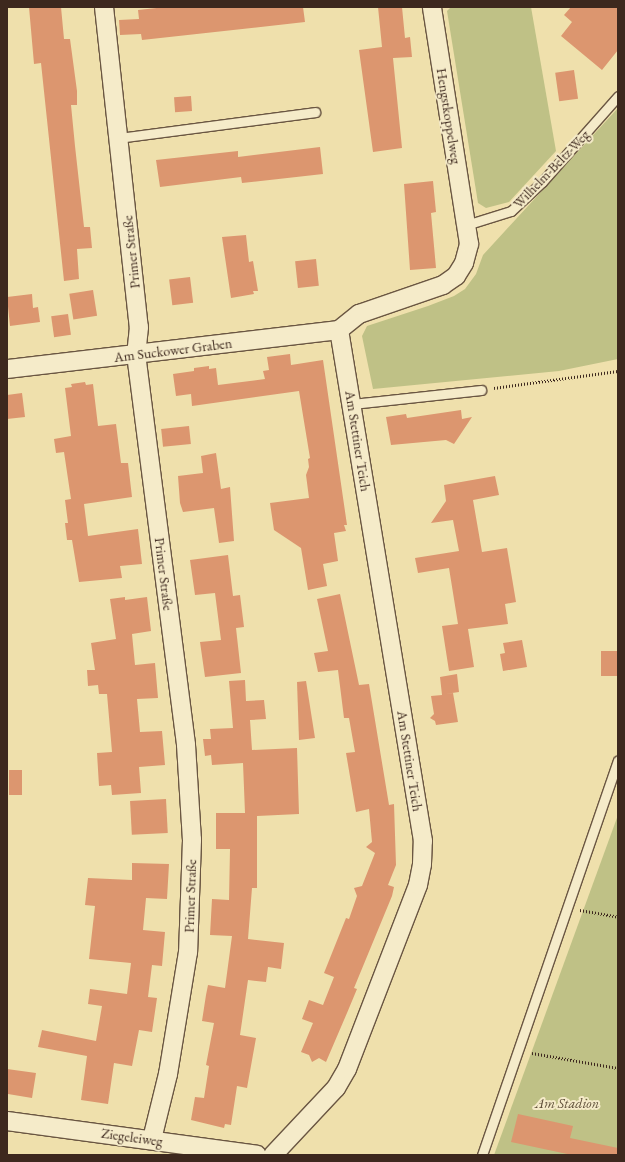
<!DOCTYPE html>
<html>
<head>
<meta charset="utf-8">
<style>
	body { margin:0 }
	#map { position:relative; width:625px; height:1162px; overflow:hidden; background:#efe0ac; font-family:"EB Garamond",serif }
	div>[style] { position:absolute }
	.green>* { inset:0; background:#bfc186 }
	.building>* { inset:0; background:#dc966f; transform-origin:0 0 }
	.path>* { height:2.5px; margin-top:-1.25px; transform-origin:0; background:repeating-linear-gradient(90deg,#3d281e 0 1px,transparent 0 3px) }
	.roads { filter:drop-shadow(1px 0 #6a5642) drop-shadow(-1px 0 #6a5642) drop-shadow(0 1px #6a5642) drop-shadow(0 -1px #6a5642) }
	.lane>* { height:9px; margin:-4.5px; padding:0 4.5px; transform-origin:4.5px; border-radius:4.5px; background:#f5ebc9 }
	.street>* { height:18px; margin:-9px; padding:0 9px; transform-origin:9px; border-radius:9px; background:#f5ebc9 }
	span { translate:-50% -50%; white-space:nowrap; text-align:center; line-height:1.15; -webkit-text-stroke:4px #f5ebc9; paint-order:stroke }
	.street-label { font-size:14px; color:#3d281e }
	.park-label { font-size:14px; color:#5e4e38; font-style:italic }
	.frame { position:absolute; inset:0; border:8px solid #3d281e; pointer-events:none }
</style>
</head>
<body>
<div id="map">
	<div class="green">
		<i style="clip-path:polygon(451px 7px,531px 7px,556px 151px,509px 202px,486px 208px,478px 203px,447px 11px)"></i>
		<i style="clip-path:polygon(618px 108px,618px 359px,559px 371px,373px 389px,362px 336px,367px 326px,428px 306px,454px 296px,465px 289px,476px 274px,483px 255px)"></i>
		<i style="clip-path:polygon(618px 815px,618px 1155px,494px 1155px)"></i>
	</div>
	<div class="building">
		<i style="clip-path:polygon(29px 7px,61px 7px,64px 39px,70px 39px,77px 91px,77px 105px,71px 105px,75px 146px,84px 227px,90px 227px,92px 248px,77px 249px,79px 279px,64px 281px,41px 63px,34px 64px)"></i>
		<i style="clip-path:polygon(166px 7px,303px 7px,305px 22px,142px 40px,141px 34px,120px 35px,119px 20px,139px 19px,138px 10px)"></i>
		<i style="clip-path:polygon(378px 7px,402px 7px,405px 38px,410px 37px,412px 57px,393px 58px,402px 148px,373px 152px,359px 50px,382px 47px)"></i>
		<i style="clip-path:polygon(571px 7px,618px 7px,618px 50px,602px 70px,561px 36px,572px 22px,564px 15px)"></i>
		<i style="left:574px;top:70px;width:29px;height:19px;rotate:82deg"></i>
		<i style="left:191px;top:96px;width:15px;height:17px;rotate:86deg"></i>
		<i style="clip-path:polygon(320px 147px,323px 174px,242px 183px,241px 177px,160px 187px,156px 160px,238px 151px,238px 157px)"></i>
		<i style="clip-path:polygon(433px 181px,436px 212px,431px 213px,436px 268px,410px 270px,404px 184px)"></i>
		<i style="clip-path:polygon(246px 235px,249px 262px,253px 261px,258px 291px,253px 291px,254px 294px,231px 298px,222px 237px)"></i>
		<i style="left:316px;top:259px;width:27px;height:21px;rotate:84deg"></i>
		<i style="left:190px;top:277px;width:26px;height:21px;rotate:83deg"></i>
		<i style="left:93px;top:290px;width:26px;height:24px;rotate:81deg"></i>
		<i style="clip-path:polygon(32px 294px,33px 308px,38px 307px,40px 322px,10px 326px,7px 297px)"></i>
		<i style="left:68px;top:314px;width:21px;height:17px;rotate:82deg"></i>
		<i style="clip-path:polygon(290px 354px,291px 365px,323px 360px,347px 525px,344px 525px,346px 531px,334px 533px,338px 561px,323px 564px,327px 586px,308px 590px,301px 548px,274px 530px,270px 503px,309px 498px,306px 475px,309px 467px,308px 459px,310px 458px,299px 391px,192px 406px,191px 394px,176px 396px,173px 374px,194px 371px,194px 368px,209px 366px,209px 369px,216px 368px,218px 385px,265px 379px,263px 371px,269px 370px,267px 357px)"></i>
		<i style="clip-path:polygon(85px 382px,86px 385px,93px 384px,98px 426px,116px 424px,121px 463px,128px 463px,132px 497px,84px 504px,88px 536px,138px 529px,142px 564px,120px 566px,122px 578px,79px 582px,72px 540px,67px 540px,65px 523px,68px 523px,65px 500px,71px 499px,64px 452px,56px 453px,54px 439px,71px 436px,65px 388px,72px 387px,71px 384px)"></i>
		<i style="clip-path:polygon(22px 393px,25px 417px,7px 419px,7px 395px)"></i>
		<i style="clip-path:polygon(461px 410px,462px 419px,472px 417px,454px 444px,446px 440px,391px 445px,386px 417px,406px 414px,407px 418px)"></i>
		<i style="left:189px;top:426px;width:18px;height:28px;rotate:84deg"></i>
		<i style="clip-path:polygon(216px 453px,221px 489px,230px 487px,234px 541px,219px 543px,214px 508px,183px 512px,180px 503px,178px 476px,203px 473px,201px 456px)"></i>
		<i style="clip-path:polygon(495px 476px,499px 495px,473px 500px,482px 552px,507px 548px,516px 602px,505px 604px,508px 624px,468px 629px,474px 667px,449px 671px,442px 626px,458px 624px,449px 568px,418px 573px,415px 558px,459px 551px,453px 520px,431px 523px,446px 501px,444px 485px)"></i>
		<i style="clip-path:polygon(228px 555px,233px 596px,240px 595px,244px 627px,236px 628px,241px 673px,205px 677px,200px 642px,221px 640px,215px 593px,195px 595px,190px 560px)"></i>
		<i style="clip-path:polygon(340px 594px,359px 685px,369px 684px,389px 805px,394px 804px,396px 865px,388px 885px,394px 887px,392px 896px,354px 988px,357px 989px,347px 1013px,326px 1062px,319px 1058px,312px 1062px,309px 1055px,301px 1052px,313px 1023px,302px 1019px,309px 1000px,323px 1005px,334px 977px,324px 973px,346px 918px,349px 919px,357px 896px,354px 888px,362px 886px,375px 853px,366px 847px,372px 842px,369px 809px,356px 812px,346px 753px,355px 752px,349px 718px,344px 718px,338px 670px,318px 672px,314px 653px,328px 651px,317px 599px)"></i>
		<i style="clip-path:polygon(125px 597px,125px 600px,147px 597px,151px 631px,132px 634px,135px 665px,155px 663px,158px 698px,137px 699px,140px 732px,162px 731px,165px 765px,139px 767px,141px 793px,112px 795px,111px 785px,99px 786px,97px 753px,112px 752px,107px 694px,99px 694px,98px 685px,88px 686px,87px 670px,95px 670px,91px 643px,116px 639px,110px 599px)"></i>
		<i style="clip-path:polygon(522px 640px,527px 667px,503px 671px,500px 654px,505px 653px,503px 643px)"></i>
		<i style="left:618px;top:651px;width:25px;height:17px;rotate:90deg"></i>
		<i style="clip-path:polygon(457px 674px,459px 692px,445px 694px,453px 693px,458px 722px,436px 725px,435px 721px,430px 718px,434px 714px,431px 696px,442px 695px,440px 677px)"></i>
		<i style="clip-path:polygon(245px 680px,246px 701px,264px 700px,266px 719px,250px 720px,252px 750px,297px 748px,299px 814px,257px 816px,257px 888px,252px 888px,248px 939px,284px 943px,281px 969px,268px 967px,266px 982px,248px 980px,240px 1035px,256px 1038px,247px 1088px,237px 1086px,231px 1125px,225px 1124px,224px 1128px,191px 1120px,195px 1097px,204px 1098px,209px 1066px,206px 1065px,214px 1023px,202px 1021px,206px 995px,208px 985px,225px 988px,232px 936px,210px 935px,212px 899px,229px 900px,230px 849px,216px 849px,216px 813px,245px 813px,243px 763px,212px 765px,211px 755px,205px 756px,203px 739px,211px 739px,210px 729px,233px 728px,229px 681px)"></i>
		<i style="clip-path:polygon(306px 681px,315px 738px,299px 740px,297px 682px)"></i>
		<i style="left:9px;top:770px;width:13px;height:25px"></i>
		<i style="left:166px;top:799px;width:34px;height:36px;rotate:87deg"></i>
		<i style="clip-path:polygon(132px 863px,169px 864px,167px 899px,146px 898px,143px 930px,165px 932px,162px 966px,152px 965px,148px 997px,157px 998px,152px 1032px,139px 1030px,132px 1066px,114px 1063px,108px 1104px,81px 1100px,87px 1056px,38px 1047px,42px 1030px,96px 1041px,102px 1006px,88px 1004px,90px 989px,127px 994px,131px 963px,89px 959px,95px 906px,85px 905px,88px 878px,132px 880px)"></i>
		<i style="clip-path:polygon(7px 1069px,36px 1073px,32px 1098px,8px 1094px)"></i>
		<i style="clip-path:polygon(518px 1114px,573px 1126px,570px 1138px,618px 1148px,618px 1155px,572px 1155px,511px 1142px)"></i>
	</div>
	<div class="path">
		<i style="left:494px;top:388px;width:125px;rotate:-7.8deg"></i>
		<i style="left:580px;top:910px;width:39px;rotate:10deg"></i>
		<i style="left:532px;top:1053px;width:87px;rotate:9.9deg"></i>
	</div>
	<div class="roads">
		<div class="lane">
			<i style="left:118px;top:138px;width:199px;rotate:-7.5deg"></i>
			<i style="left:466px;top:225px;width:47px;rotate:-17.3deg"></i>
			<i style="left:511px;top:211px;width:42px;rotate:-43.1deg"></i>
			<i style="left:542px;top:182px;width:115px;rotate:-48.5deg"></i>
			<i style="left:352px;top:404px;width:130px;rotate:-6.2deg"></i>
			<i style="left:482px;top:1155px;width:417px;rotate:-71deg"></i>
		</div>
		<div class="street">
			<i style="left:104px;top:7px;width:322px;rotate:83.8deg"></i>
			<i style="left:139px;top:327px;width:27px;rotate:96deg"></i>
			<i style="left:136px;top:354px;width:394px;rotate:82.7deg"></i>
			<i style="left:186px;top:745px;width:95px;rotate:86.4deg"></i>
			<i style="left:192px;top:840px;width:112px;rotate:92deg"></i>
			<i style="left:188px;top:952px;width:124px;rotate:99.3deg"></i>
			<i style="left:168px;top:1074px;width:67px;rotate:103.8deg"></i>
			<i style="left:339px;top:330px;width:26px;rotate:-39deg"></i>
			<i style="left:359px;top:314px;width:89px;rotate:-19deg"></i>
			<i style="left:443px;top:285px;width:16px;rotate:-35deg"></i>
			<i style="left:456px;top:276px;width:15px;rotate:-58deg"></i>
			<i style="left:464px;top:263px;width:20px;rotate:-75deg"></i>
			<i style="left:469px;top:244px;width:240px;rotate:-98.9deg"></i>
			<i style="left:7px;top:369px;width:334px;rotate:-6.7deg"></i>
			<i style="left:7px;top:1121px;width:252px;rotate:7.7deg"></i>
			<i style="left:273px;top:1155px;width:92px;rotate:-46.8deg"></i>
			<i style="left:336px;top:1088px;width:22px;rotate:-60deg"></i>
			<i style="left:347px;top:1069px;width:197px;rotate:-68.9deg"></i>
			<i style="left:418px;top:885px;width:21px;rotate:-79deg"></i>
			<i style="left:422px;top:864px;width:23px;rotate:-88deg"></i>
			<i style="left:423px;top:841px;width:518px;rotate:-99.33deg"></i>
		</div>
	</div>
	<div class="street-label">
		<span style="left:449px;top:116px;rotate:81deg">Hengstkoppelweg</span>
		<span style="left:551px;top:169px;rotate:-46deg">Wilhelm-Beltz-Weg</span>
		<span style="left:131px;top:252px;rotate:-96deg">Primer Straße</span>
		<span style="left:173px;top:350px;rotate:-7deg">Am Suckower Graben</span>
		<span style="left:358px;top:441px;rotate:81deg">Am Stettiner Teich</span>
		<span style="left:164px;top:574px;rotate:83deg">Primer Straße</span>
		<span style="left:410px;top:761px;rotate:81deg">Am Stettiner Teich</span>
		<span style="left:190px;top:896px;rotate:-88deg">Primer Straße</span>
		<span style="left:132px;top:1137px;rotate:8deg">Ziegeleiweg</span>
	</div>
	<div class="park-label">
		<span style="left:567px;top:1103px">Am Stadion</span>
	</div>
	<div class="frame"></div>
</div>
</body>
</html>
